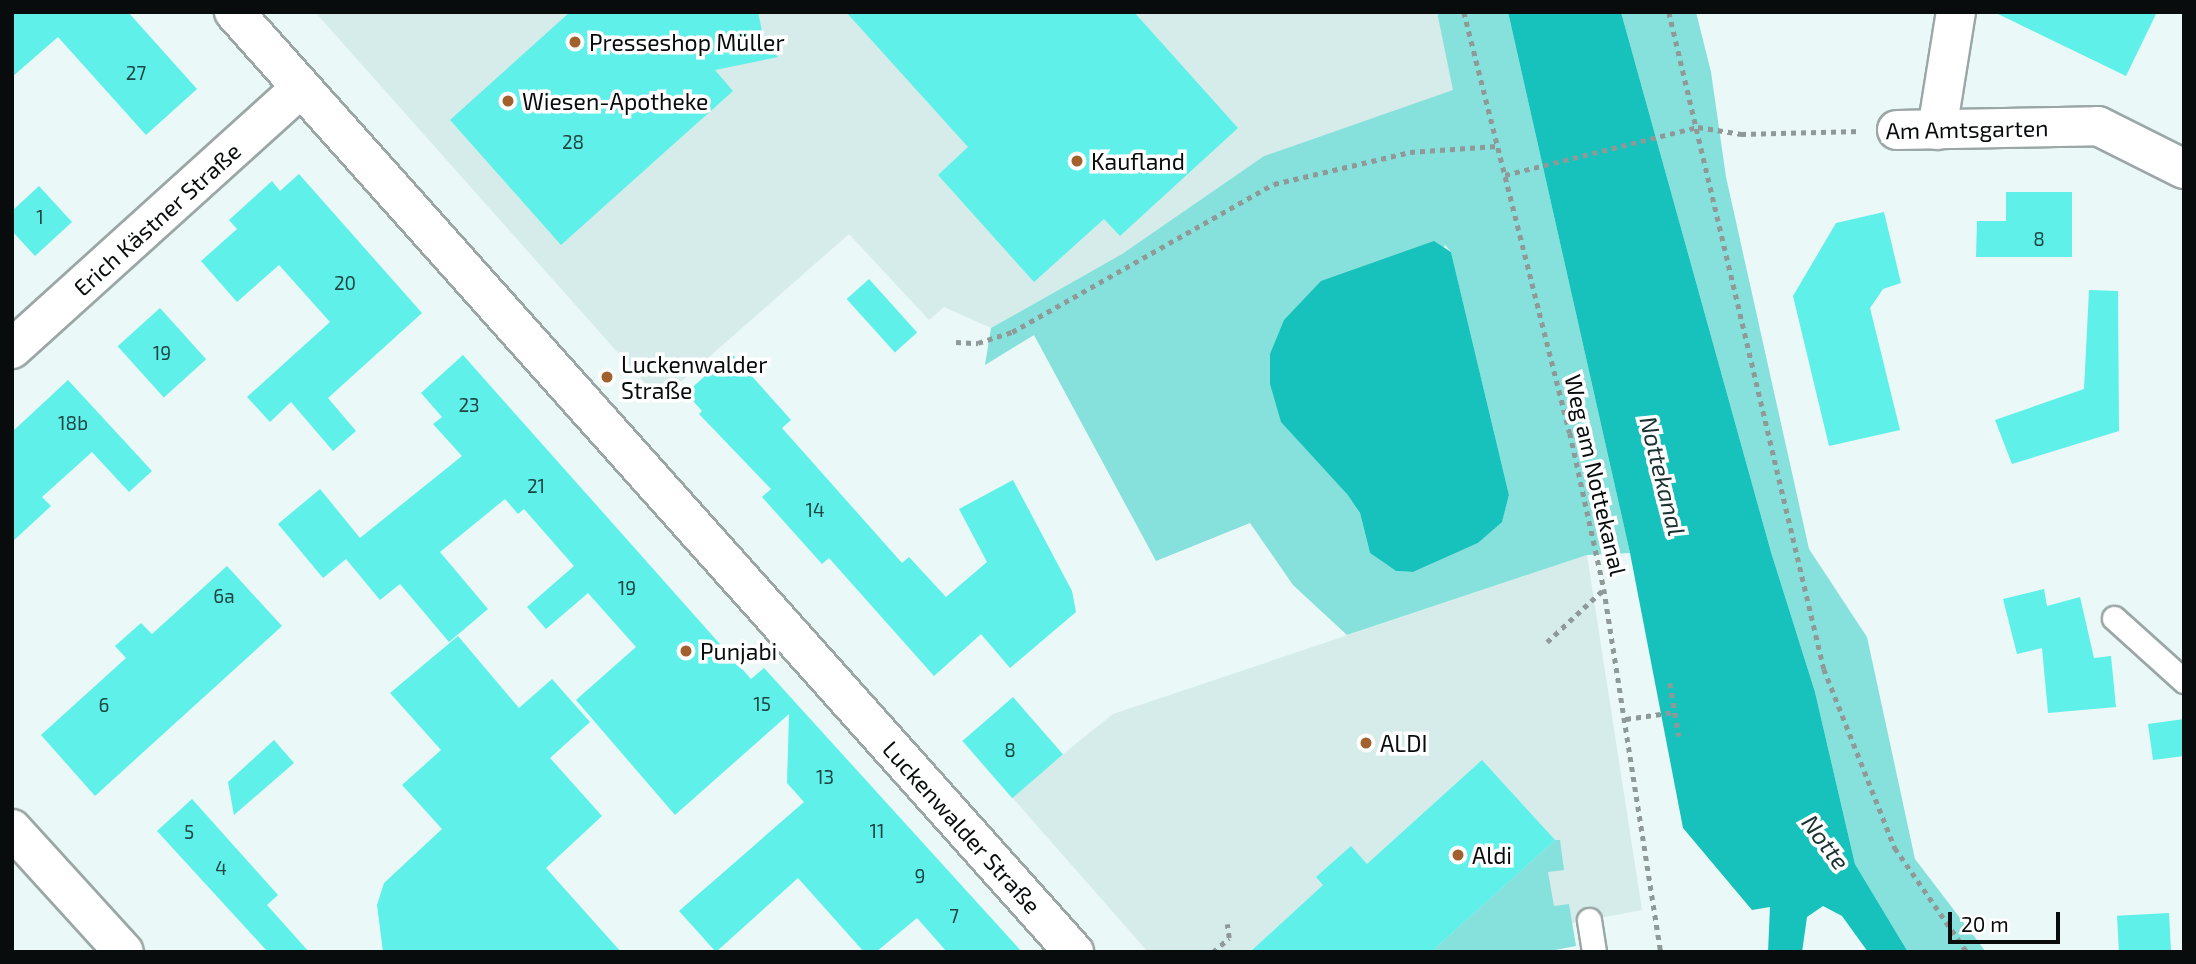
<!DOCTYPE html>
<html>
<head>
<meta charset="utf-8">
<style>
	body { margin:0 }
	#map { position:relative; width:2196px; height:964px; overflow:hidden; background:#eaf8f7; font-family:"Exo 2",sans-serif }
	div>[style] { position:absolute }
	.built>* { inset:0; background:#d6ecea }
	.green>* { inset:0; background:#86e0db }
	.water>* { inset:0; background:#18c2bc }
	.building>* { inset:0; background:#5ff0e9; transform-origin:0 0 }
	.path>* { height:4.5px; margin-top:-2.25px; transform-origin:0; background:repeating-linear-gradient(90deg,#8f9998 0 5px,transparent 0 10px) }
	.roads { filter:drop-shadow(2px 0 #9aa7a6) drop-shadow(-2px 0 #9aa7a6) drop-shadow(0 2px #9aa7a6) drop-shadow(0 -2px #9aa7a6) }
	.service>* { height:23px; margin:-11.5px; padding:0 11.5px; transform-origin:11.5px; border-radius:11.5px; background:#fff }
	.minor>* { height:38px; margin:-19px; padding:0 19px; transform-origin:19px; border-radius:19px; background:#fff }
	.secondary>* { height:38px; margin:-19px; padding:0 19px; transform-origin:19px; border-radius:19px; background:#fff }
	.dots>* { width:19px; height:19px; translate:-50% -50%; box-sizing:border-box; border:4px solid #fff; border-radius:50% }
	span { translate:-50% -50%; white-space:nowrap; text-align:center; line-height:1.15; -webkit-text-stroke:7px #fff; paint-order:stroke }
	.number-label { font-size:19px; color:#1e4543 }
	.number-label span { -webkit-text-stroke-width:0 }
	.poi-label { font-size:23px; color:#080c0c }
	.left { translate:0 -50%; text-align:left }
	.street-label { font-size:23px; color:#080c0c }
	.water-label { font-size:24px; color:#1a3332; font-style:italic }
	.frame { position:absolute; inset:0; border:14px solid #080c0c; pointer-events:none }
	.scale { position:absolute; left:1948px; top:912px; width:112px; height:32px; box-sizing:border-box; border:4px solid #080c0c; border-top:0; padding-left:9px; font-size:21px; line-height:24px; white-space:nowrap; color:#080c0c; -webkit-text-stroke:5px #fff; paint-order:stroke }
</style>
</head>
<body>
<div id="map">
	<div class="built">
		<i style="clip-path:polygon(315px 12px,1437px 12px,1454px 90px,1264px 156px,1122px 254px,991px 328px,944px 307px,929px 320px,849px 234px,660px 400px)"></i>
		<i style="clip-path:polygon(1587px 555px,1642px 910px,1466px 943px,1464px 952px,1148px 952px,1011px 796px,1113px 714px)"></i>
	</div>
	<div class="green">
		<i style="clip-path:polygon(evenodd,1437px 12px,1508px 12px,1630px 553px,1587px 555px,1347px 635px,1293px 585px,1250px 523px,1156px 561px,1034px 335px,985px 365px,991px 328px,1122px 254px,1264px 156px,1453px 90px,1437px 12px,1445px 245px,1451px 252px,1509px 495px,1502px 521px,1478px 543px,1413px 572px,1396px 571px,1370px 553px,1360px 513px,1347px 494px,1445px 245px)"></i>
		<i style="clip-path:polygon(1621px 12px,1696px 12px,1711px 72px,1726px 177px,1809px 549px,1867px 637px,1915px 859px,1986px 952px,1908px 952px,1855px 864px,1815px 692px,1771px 552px)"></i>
		<i style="clip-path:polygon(1555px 840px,1560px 840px,1564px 870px,1548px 872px,1554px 906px,1569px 904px,1576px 946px,1544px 952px,1431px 952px)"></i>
	</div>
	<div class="water">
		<i style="clip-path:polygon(1508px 12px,1621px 12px,1771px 552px,1815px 692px,1855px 864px,1908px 952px,1868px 952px,1842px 916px,1823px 906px,1807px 917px,1802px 952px,1768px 952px,1770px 907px,1752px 910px,1683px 828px,1630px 553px)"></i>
		<i style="clip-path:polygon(1434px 241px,1451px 252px,1509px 495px,1502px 522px,1478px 543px,1413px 572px,1396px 571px,1370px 553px,1360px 513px,1347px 494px,1281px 422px,1270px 384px,1270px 354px,1284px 320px,1321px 281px)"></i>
	</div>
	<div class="building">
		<i style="clip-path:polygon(12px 12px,128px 12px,197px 89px,146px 135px,58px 37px,12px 77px)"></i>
		<i style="clip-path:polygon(570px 12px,758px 12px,764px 41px,778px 57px,715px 70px,733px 91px,561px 245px,450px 120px)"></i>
		<i style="clip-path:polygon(846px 12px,1134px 12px,1238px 128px,1120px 236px,1104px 219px,1034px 282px,938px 175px,968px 147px)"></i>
		<i style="clip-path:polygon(1994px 12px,2157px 12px,2126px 76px)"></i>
		<i style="clip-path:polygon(299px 174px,422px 313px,328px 398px,356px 431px,333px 451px,291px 402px,270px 422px,247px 397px,330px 322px,279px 265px,237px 302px,201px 261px,237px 229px,229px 220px,272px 181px,280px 191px)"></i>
		<i style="clip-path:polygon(39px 186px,72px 222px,35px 256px,12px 231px,12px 211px)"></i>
		<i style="clip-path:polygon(2006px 192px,2072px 192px,2072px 257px,1976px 257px,1977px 221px,2006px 221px)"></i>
		<i style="clip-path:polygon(1884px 212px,1901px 283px,1883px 289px,1870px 308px,1900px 430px,1829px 446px,1793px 296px,1836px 223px)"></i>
		<i style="left:869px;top:279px;width:72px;height:30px;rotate:48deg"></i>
		<i style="clip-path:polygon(2089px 290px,2118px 291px,2119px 431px,2012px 464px,1995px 420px,2084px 389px)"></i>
		<i style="left:160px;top:308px;width:69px;height:57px;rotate:48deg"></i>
		<i style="clip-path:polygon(731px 353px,791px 420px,782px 428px,902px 563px,909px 557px,946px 597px,987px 562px,959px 509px,1013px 480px,1072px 591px,1076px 612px,1010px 668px,981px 634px,934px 676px,829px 558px,822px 564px,762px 497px,771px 489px,699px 414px,702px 411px,686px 393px)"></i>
		<i style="clip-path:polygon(463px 355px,751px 679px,764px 668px,1022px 952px,947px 952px,917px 918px,876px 952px,864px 952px,798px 878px,716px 952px,679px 911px,804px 802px,787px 783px,789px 714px,675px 815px,576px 700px,636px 647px,588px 593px,546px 629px,527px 607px,574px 566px,524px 509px,518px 514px,505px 499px,440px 552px,488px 609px,449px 642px,400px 584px,380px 600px,346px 559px,323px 578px,278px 524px,320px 489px,360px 538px,462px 456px,433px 424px,442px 417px,421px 393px)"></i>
		<i style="clip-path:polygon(68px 380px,152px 471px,129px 492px,92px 452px,42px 497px,51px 506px,12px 542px,12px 432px)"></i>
		<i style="clip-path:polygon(227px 566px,282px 626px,95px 796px,41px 735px,126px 658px,115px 646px,141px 623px,152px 634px)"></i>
		<i style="clip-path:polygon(2044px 589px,2047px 606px,2080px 597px,2094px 658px,2111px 656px,2116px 707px,2048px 713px,2042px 648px,2017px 654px,2003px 599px)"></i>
		<i style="clip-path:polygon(458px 636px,519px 708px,552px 679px,590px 722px,550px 758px,602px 816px,546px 868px,621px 952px,383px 952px,377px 905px,384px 883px,442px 829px,402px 785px,441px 750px,390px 693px)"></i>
		<i style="left:1013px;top:697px;width:76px;height:67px;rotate:49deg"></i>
		<i style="clip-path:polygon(2184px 719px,2184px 756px,2153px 760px,2148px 724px)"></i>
		<i style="clip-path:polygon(274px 740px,294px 763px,234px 815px,228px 782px)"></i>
		<i style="clip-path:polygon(1482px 760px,1555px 840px,1431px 952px,1250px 952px,1323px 885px,1316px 877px,1351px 846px,1367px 864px)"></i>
		<i style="clip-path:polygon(192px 799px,278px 895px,267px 905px,309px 952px,268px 952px,157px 831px)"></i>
		<i style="left:2169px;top:913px;width:39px;height:52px;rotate:87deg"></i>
	</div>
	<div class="path">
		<i style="left:1464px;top:12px;width:434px;rotate:75.9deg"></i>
		<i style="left:1570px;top:433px;width:160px;rotate:77.7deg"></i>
		<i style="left:1604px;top:589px;width:367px;rotate:81.1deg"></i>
		<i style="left:1669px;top:12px;width:675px;rotate:76.73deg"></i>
		<i style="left:1824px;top:669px;width:193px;rotate:68.4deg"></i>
		<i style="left:1895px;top:848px;width:126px;rotate:55.3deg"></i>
		<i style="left:1505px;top:175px;width:199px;rotate:-14deg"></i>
		<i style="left:1698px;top:127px;width:44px;rotate:9.2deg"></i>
		<i style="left:1741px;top:134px;width:120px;rotate:-1.4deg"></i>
		<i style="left:956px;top:342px;width:22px;rotate:3deg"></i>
		<i style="left:978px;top:343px;width:36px;rotate:-18deg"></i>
		<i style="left:1012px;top:332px;width:301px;rotate:-29.5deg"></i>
		<i style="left:1274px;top:184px;width:140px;rotate:-13.2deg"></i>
		<i style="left:1410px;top:152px;width:87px;rotate:-3.9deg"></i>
		<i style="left:1547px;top:642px;width:78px;rotate:-42.9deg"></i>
		<i style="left:1670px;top:683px;width:54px;rotate:80.4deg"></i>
		<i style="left:1626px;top:719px;width:49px;rotate:-8.1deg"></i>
		<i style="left:1213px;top:952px;width:21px;rotate:-41deg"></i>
		<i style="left:1229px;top:938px;width:14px;rotate:-98deg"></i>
	</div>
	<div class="roads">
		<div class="service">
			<i style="left:2114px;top:618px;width:94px;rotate:42deg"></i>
			<i style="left:1589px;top:920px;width:32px;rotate:81deg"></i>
		</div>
		<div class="minor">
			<i style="left:1897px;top:130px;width:201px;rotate:-1.1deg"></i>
			<i style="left:2098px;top:126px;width:96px;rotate:26.6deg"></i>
			<i style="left:1937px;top:130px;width:120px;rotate:-80.9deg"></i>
			<i style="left:12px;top:349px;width:389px;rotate:-42.1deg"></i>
			<i style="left:12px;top:829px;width:166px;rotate:47.7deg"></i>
		</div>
		<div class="secondary">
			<i style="left:234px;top:12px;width:1261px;rotate:48.22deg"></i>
		</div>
	</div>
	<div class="dots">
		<i style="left:575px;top:42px;background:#a2612c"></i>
		<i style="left:508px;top:101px;background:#a2612c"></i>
		<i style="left:1077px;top:161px;background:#a2612c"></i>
		<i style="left:607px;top:377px;background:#a2612c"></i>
		<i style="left:686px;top:651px;background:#a2612c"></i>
		<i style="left:1366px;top:743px;background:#a2612c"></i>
		<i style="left:1458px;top:855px;background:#a2612c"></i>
	</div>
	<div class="number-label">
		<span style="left:136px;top:73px">27</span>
		<span style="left:573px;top:142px">28</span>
		<span style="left:40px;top:217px">1</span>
		<span style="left:2039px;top:239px">8</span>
		<span style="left:345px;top:283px">20</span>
		<span style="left:162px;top:353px">19</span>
		<span style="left:469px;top:405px">23</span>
		<span style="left:73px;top:423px">18b</span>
		<span style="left:536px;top:486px">21</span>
		<span style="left:815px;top:510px">14</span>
		<span style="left:627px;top:588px">19</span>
		<span style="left:224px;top:596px">6a</span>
		<span style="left:762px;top:704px">15</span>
		<span style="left:104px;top:705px">6</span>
		<span style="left:1010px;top:750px">8</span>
		<span style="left:825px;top:777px">13</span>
		<span style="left:877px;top:831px">11</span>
		<span style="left:189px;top:832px">5</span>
		<span style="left:221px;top:868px">4</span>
		<span style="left:920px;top:876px">9</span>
		<span style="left:954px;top:916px">7</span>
	</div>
	<div class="poi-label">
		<span class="left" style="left:589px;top:42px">Presseshop Müller</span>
		<span class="left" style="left:522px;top:101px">Wiesen-Apotheke</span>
		<span class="left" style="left:1091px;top:161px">Kaufland</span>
		<span class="left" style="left:621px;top:377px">Luckenwalder<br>Straße</span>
		<span class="left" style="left:700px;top:651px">Punjabi</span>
		<span class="left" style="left:1380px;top:743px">ALDI</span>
		<span class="left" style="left:1472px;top:855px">Aldi</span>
	</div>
	<div class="street-label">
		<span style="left:1967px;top:129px;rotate:-1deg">Am Amtsgarten</span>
		<span style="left:157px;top:219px;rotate:-42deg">Erich Kästner Straße</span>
		<span style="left:1596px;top:475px;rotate:77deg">Weg am Nottekanal</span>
		<span style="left:962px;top:827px;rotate:48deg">Luckenwalder Straße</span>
	</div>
	<div class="water-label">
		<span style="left:1663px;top:476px;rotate:76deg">Nottekanal</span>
		<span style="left:1826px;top:842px;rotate:53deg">Notte</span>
	</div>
	<div class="frame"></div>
	<div class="scale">20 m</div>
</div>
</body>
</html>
